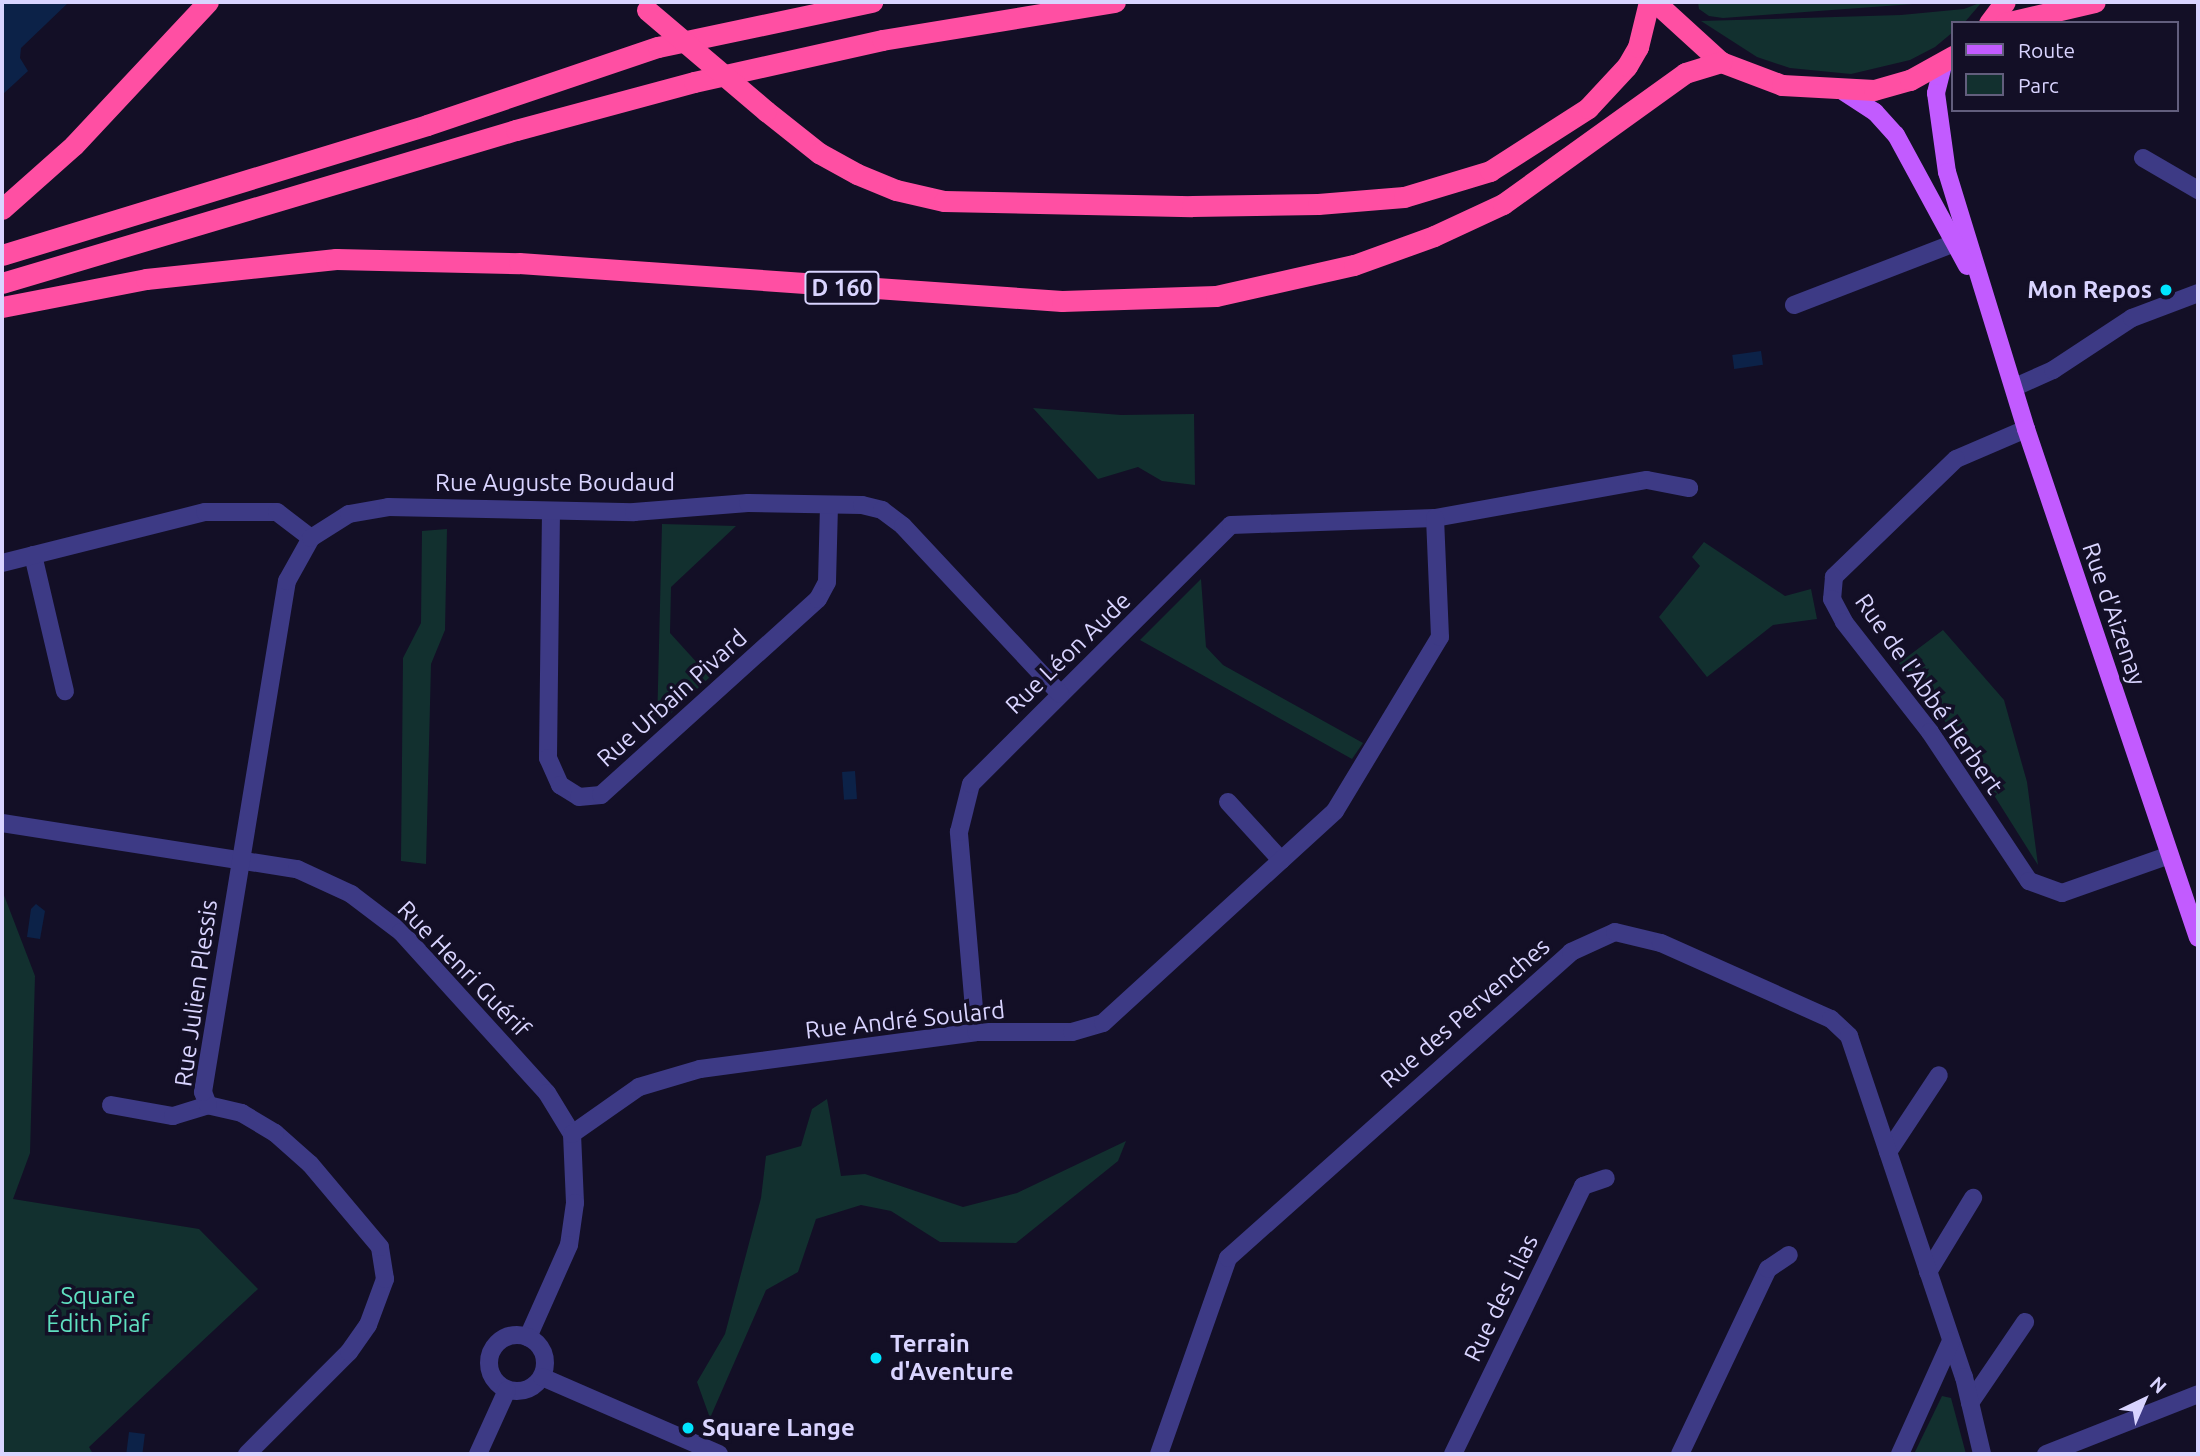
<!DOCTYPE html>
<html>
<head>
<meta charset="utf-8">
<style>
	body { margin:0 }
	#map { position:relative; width:2200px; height:1456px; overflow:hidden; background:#130f26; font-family:Ubuntu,sans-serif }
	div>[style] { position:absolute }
	.green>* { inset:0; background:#12302f }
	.water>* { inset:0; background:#0c2248; transform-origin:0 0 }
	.minor>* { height:18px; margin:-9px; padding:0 9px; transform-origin:9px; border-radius:9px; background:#3d3a85 }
	.minor>.ring { margin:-9px; padding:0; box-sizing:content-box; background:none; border:18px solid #3d3a85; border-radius:50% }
	.major>* { height:18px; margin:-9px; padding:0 9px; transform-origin:9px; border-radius:9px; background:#c25bff }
	.highway>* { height:21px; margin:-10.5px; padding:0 10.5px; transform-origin:10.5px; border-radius:10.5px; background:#ff4fa3 }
	.highway-bridge>* { height:21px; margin:-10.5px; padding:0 10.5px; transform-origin:10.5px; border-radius:10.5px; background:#ff4fa3 }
	.dots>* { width:19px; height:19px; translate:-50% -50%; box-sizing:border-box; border:4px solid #130f26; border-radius:50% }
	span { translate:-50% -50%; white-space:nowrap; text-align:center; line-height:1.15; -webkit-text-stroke:7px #130f26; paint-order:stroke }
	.shield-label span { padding:2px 5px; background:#130f26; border:2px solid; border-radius:5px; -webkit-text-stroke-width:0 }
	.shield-label { font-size:23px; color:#d9d4ff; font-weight:700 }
	.poi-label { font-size:24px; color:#d9d4ff; font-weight:700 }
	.right { translate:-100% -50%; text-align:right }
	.left { translate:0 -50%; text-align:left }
	.street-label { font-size:24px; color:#d9d4ff }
	.park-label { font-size:24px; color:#5fe0c0 }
	.frame { position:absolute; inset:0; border:4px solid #d9d4ff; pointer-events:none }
	.legend { position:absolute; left:1951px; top:21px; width:228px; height:91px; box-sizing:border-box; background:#130f26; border:2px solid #625e7d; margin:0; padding:9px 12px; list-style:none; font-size:21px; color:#d9d4ff }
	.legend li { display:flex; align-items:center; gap:14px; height:35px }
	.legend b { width:35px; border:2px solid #625e7d }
	.north { position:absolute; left:2109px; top:1365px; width:70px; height:70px; -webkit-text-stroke:5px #130f26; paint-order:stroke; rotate:44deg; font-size:19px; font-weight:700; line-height:28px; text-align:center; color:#d9d4ff }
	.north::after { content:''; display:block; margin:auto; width:24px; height:32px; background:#d9d4ff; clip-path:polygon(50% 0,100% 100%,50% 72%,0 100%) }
</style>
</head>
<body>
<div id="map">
	<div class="green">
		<i style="clip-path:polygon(1698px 2px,1940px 2px,1723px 18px,1709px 16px,1699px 9px)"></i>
		<i style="clip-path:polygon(1982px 2px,1964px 23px,1953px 23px,1953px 32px,1935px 47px,1910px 60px,1851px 74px,1790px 68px,1757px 57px,1701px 21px,1901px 15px,1964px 9px)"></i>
		<i style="clip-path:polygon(1033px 408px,1121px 415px,1194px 414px,1195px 485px,1162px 481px,1138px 467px,1098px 479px)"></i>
		<i style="clip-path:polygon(662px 524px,736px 526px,671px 587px,670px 633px,710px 677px,657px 726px)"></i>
		<i style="clip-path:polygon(447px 529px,445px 630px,431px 664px,426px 864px,401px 861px,403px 658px,421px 623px,422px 531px)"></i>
		<i style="clip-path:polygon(1704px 542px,1785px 596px,1811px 589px,1817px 619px,1773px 625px,1707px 677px,1659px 617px,1700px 566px,1692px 557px)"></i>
		<i style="clip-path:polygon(1201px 579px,1206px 647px,1223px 665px,1363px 743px,1352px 759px,1140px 640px)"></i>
		<i style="clip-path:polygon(1943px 630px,2004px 700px,2027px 782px,2038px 865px,1958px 738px,1899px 663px)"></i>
		<i style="clip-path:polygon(2px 890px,35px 976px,30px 1153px,13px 1199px,199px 1229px,258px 1289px,89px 1447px,93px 1454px,2px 1454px)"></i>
		<i style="clip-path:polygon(827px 1099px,841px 1176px,865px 1174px,963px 1207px,1017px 1193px,1126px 1141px,1118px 1161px,1016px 1243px,940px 1242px,891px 1211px,861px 1205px,816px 1219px,798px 1272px,766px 1290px,710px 1418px,697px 1382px,725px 1334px,761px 1198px,766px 1156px,801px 1146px,812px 1109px)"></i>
		<i style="clip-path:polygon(1942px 1396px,1951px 1398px,1966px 1454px,1914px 1454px)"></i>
	</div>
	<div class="water">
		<i style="clip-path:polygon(2px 2px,69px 2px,21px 48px,20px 58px,28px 71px,2px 95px)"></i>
		<i style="left:1761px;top:351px;width:14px;height:29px;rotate:82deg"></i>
		<i style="left:855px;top:771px;width:28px;height:13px;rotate:86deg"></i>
		<i style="clip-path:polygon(36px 904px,45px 911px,40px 939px,27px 937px,31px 909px)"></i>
		<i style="left:129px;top:1432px;width:16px;height:22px;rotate:7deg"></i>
	</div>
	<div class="minor">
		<i style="left:2143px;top:158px;width:64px;rotate:30.2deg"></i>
		<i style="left:1794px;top:305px;width:173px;rotate:-21.1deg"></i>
		<i style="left:2015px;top:387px;width:42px;rotate:-24.1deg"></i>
		<i style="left:2053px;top:370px;width:95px;rotate:-33.4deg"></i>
		<i style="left:2132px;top:318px;width:71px;rotate:-20.7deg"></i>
		<i style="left:2026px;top:429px;width:76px;rotate:156.8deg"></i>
		<i style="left:1956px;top:459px;width:170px;rotate:136deg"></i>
		<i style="left:1834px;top:577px;width:22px;rotate:95deg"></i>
		<i style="left:1832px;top:599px;width:26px;rotate:62deg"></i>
		<i style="left:1844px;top:622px;width:140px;rotate:52deg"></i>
		<i style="left:1930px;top:732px;width:179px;rotate:56.4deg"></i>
		<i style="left:2029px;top:881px;width:35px;rotate:20deg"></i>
		<i style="left:2062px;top:893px;width:114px;rotate:-19.4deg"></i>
		<i style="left:551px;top:511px;width:247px;rotate:90.7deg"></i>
		<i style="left:548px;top:758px;width:30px;rotate:66deg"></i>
		<i style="left:560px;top:785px;width:22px;rotate:32deg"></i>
		<i style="left:579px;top:797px;width:22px;rotate:-5deg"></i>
		<i style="left:601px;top:795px;width:292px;rotate:-42.1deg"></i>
		<i style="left:818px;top:599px;width:19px;rotate:-62deg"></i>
		<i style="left:827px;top:582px;width:76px;rotate:-88.5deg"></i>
		<i style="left:33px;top:555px;width:140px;rotate:76.8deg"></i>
		<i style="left:2px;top:563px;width:209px;rotate:-14.1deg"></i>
		<i style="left:205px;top:512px;width:72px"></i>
		<i style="left:277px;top:512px;width:43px;rotate:37.4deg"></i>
		<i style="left:1228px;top:802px;width:79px;rotate:47.6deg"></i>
		<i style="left:2px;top:823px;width:299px;rotate:8.9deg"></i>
		<i style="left:297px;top:869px;width:60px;rotate:24.8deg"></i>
		<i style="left:351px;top:894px;width:63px;rotate:37.2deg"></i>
		<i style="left:401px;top:932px;width:217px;rotate:47.8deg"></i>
		<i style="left:547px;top:1093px;width:48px;rotate:58.6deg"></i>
		<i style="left:572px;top:1134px;width:69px;rotate:87.5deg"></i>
		<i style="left:575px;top:1203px;width:42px;rotate:98.1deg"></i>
		<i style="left:569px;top:1245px;width:101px;rotate:114deg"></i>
		<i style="left:976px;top:1032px;width:201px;rotate:-94.9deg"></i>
		<i style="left:959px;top:832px;width:49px;rotate:-76deg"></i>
		<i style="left:971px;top:784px;width:367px;rotate:-44.9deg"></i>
		<i style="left:1231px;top:525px;width:204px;rotate:-2deg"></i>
		<i style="left:1435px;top:518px;width:215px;rotate:-10.2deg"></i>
		<i style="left:1647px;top:480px;width:43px;rotate:10.8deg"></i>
		<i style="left:111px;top:1105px;width:63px;rotate:10.1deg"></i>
		<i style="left:173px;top:1116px;width:37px;rotate:-17deg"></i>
		<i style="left:572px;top:1134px;width:82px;rotate:-35deg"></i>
		<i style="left:639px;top:1087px;width:64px;rotate:-16.4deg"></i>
		<i style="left:700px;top:1069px;width:278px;rotate:-7.6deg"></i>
		<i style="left:976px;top:1032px;width:96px"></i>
		<i style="left:1072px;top:1032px;width:32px;rotate:-16deg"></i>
		<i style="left:1103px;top:1023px;width:314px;rotate:-42.4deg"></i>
		<i style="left:1335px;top:811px;width:203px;rotate:-58.9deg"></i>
		<i style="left:1440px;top:637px;width:119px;rotate:-92.4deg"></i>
		<i style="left:1888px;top:1152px;width:92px;rotate:-56.5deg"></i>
		<i style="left:1928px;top:1272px;width:87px;rotate:-58.7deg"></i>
		<i class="ring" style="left:489px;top:1335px;width:38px;height:38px"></i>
		<i style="left:542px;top:1377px;width:193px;rotate:23.5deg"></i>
		<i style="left:1970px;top:1403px;width:98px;rotate:-55.8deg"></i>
		<i style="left:247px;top:1454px;width:144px;rotate:-45deg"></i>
		<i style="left:349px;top:1352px;width:33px;rotate:-55deg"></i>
		<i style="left:368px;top:1325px;width:49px;rotate:-69.7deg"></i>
		<i style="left:385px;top:1279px;width:32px;rotate:-99deg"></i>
		<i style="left:380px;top:1247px;width:109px;rotate:-130.1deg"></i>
		<i style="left:310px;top:1164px;width:47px;rotate:-138.5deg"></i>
		<i style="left:275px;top:1133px;width:39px;rotate:-149deg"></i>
		<i style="left:242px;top:1113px;width:35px;rotate:-167deg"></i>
		<i style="left:208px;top:1105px;width:14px;rotate:-111deg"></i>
		<i style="left:203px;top:1092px;width:518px;rotate:-80.67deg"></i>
		<i style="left:287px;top:581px;width:49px;rotate:-60.8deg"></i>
		<i style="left:311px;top:538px;width:45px;rotate:-32.3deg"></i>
		<i style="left:349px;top:514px;width:40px;rotate:-10deg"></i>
		<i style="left:388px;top:507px;width:246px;rotate:1.2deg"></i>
		<i style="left:634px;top:512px;width:114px;rotate:-4.5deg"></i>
		<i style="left:748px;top:503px;width:114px;rotate:1deg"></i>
		<i style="left:862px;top:505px;width:21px;rotate:14deg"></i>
		<i style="left:882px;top:510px;width:26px;rotate:37deg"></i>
		<i style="left:903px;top:526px;width:230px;rotate:46.9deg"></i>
		<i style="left:478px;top:1454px;width:70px;rotate:-65.6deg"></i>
		<i style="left:1159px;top:1454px;width:208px;rotate:-70.6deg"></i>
		<i style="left:1228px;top:1258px;width:460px;rotate:-41.7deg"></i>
		<i style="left:1571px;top:952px;width:48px;rotate:-24.4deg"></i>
		<i style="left:1615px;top:932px;width:47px;rotate:13.4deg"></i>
		<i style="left:1661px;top:943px;width:186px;rotate:24.1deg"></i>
		<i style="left:1831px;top:1019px;width:25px;rotate:43deg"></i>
		<i style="left:1849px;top:1036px;width:360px;rotate:71.4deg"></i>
		<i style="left:1964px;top:1377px;width:79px;rotate:76.8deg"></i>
		<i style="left:1453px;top:1454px;width:298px;rotate:-64.1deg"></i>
		<i style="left:1583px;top:1186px;width:24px;rotate:-19deg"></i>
		<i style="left:1680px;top:1454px;width:205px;rotate:-64.6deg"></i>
		<i style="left:1768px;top:1269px;width:25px;rotate:-34deg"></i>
		<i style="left:1900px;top:1454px;width:124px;rotate:-65.7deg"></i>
		<i style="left:2046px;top:1454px;width:163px;rotate:-21.5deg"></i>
	</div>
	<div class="major">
		<i style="left:1943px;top:65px;width:29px;rotate:104deg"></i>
		<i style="left:1936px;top:93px;width:80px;rotate:82.1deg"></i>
		<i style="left:1947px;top:172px;width:269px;rotate:72.9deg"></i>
		<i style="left:2026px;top:429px;width:537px;rotate:71.33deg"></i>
		<i style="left:1844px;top:92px;width:37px;rotate:33deg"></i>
		<i style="left:1875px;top:112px;width:31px;rotate:48deg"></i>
		<i style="left:1896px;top:135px;width:149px;rotate:61.5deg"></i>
	</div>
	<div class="highway">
		<i style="left:1655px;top:2px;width:89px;rotate:42.3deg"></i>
		<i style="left:1721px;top:62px;width:65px;rotate:20.7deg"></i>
		<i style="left:1782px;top:85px;width:92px;rotate:3.1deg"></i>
		<i style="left:1874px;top:90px;width:37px;rotate:-16deg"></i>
		<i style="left:1910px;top:80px;width:49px;rotate:-29.2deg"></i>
		<i style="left:1989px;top:23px;width:26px;rotate:-53deg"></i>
		<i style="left:2005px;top:23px;width:92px;rotate:-13.1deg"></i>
		<i style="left:766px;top:111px;width:68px;rotate:38.4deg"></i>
		<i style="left:819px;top:153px;width:43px;rotate:28.9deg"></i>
		<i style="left:857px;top:174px;width:42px;rotate:22.3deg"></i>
		<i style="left:896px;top:190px;width:49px;rotate:12.9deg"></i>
		<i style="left:944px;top:201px;width:248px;rotate:1.2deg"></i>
		<i style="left:1192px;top:206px;width:126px;rotate:-0.9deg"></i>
		<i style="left:1318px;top:204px;width:86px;rotate:-4.7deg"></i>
		<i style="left:1404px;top:197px;width:90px;rotate:-16.8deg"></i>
		<i style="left:1490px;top:171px;width:117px;rotate:-32.7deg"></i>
		<i style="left:1588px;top:108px;width:57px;rotate:-47.1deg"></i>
		<i style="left:1627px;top:66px;width:22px;rotate:-60deg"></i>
		<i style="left:1638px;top:47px;width:46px;rotate:-76.3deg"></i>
		<i style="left:2px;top:209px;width:96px;rotate:-41.6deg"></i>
		<i style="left:74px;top:145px;width:196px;rotate:-46.9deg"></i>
		<i style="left:2px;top:255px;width:444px;rotate:-17deg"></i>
		<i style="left:427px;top:125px;width:244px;rotate:-18.7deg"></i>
		<i style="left:658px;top:47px;width:219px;rotate:-11.9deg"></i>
		<i style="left:2px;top:283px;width:536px;rotate:-16.58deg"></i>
		<i style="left:516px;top:130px;width:184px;rotate:-15.1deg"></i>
		<i style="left:694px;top:82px;width:193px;rotate:-12.6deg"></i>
		<i style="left:882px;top:40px;width:236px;rotate:-9.3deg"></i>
		<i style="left:2px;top:307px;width:147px;rotate:-11deg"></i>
		<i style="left:146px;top:279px;width:191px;rotate:-6deg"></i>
		<i style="left:336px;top:259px;width:183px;rotate:1.3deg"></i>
		<i style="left:519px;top:263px;width:544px;rotate:4deg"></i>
		<i style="left:1062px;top:301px;width:154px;rotate:-1.9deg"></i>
		<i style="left:1216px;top:296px;width:141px;rotate:-12.7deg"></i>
		<i style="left:1354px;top:265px;width:85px;rotate:-19.9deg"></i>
		<i style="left:1434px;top:236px;width:76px;rotate:-24.9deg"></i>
		<i style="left:1503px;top:204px;width:224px;rotate:-35.7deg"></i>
		<i style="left:1685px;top:73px;width:38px;rotate:-17deg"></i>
	</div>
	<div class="highway-bridge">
		<i style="left:647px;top:10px;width:156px;rotate:40.3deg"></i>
	</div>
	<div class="dots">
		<i style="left:2166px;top:290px;background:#00e5ff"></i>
		<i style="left:876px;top:1358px;background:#00e5ff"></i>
		<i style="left:688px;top:1428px;background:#00e5ff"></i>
	</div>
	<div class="shield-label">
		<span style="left:842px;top:288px">D 160</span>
	</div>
	<div class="poi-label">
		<span class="right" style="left:2152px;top:290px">Mon Repos</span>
		<span class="left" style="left:890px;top:1358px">Terrain<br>d'Aventure</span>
		<span class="left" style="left:702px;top:1428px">Square Lange</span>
	</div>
	<div class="street-label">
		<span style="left:555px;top:483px">Rue Auguste Boudaud</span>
		<span style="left:2114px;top:614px;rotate:71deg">Rue d'Aizenay</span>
		<span style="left:1068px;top:653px;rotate:-44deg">Rue Léon Aude</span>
		<span style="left:1929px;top:694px;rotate:55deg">Rue de l'Abbé Herbert</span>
		<span style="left:672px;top:698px;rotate:-42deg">Rue Urbain Pivard</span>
		<span style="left:464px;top:969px;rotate:46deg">Rue Henri Guérif</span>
		<span style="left:196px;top:993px;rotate:-82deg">Rue Julien Plessis</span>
		<span style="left:1465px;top:1013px;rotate:-41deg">Rue des Pervenches</span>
		<span style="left:905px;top:1020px;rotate:-6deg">Rue André Soulard</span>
		<span style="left:1501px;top:1298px;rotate:-64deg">Rue des Lilas</span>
	</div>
	<div class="park-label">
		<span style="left:98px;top:1310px">Square<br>Édith Piaf</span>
	</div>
	<div class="frame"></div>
	<ul class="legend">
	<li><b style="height:9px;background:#c25bff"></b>Route</li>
	<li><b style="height:19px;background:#12302f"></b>Parc</li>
	</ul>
	<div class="north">N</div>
</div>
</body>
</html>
